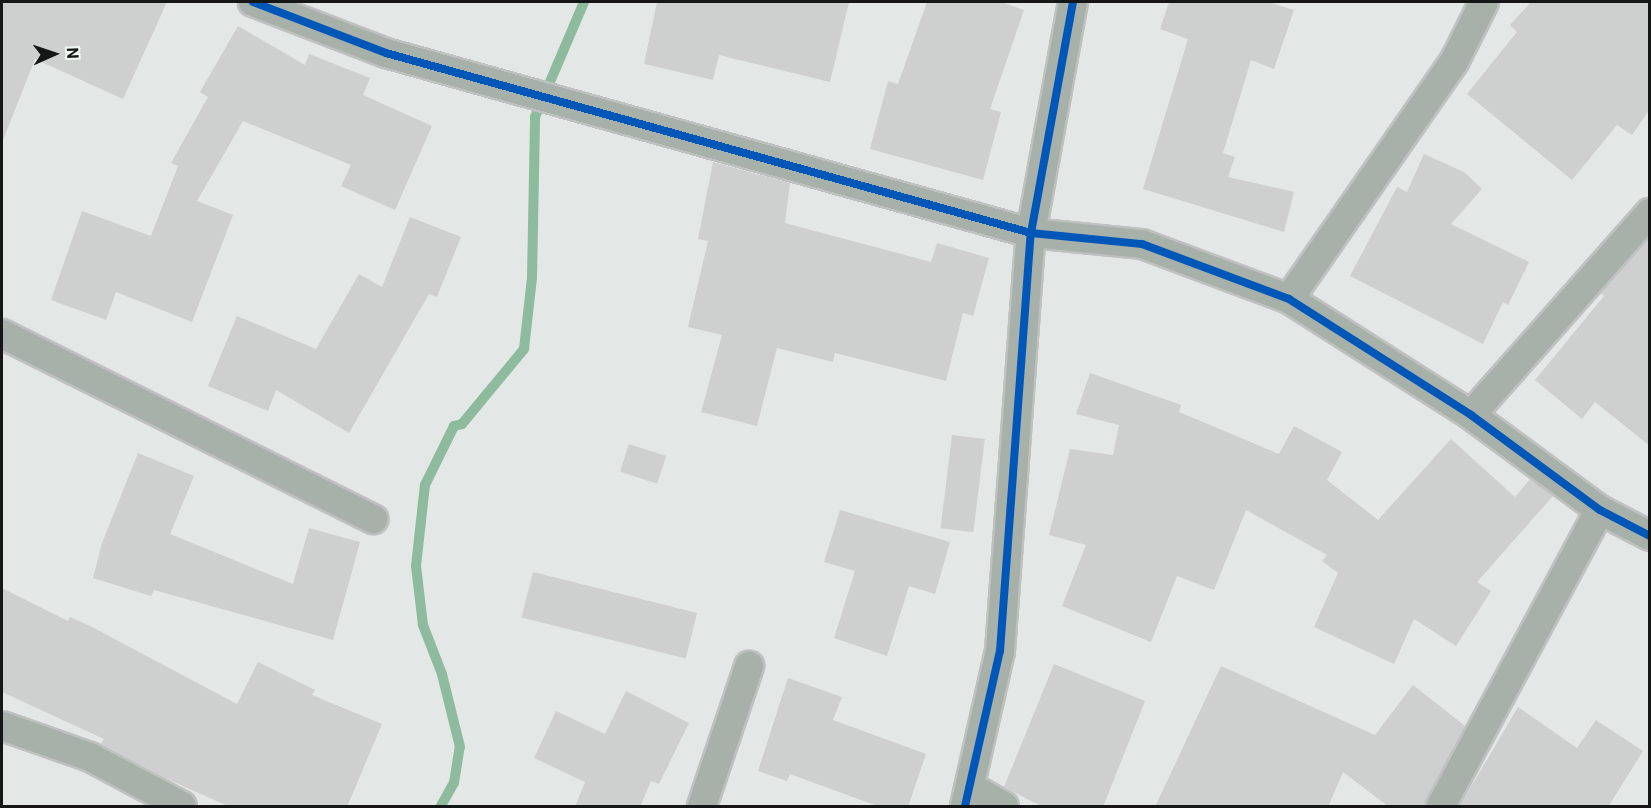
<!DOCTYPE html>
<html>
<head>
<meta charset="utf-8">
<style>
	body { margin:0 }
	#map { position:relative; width:1651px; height:808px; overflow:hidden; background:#e3e7e5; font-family:Roboto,sans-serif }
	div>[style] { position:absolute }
	.stream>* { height:10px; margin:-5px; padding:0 5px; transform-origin:5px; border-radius:5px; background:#8ebb9e }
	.building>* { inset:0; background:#cdd0ce; transform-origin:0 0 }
	.roads { filter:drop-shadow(2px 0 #bfc1c0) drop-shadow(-2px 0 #bfc1c0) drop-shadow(0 2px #bfc1c0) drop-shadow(0 -2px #bfc1c0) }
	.street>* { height:28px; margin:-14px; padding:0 14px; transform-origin:14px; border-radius:14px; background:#a8b0aa }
	.cycleway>* { height:8px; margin:-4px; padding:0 4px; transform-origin:4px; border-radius:4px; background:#0057b8 }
	span { translate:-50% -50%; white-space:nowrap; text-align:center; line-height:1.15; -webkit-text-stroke:5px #eef7f1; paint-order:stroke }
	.frame { position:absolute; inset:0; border:3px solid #141715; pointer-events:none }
	.north { position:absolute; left:24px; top:24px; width:60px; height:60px; -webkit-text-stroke:4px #eef7f1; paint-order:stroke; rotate:87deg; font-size:16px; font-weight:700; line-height:24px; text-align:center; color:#141715 }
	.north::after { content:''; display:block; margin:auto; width:21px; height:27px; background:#141715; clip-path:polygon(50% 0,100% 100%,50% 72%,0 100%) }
</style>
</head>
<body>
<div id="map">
	<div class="stream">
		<i style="left:441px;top:806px;width:26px;rotate:-61deg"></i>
		<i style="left:454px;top:783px;width:36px;rotate:-81deg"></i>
		<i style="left:460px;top:747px;width:75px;rotate:-103.9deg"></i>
		<i style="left:442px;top:674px;width:53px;rotate:-111.2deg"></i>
		<i style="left:423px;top:625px;width:59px;rotate:-96.8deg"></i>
		<i style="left:416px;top:566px;width:81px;rotate:-83.7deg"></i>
		<i style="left:425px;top:485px;width:66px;rotate:-63.8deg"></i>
		<i style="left:454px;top:426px;width:8px;rotate:-14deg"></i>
		<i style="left:462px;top:424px;width:97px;rotate:-50.4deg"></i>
		<i style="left:524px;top:349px;width:71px;rotate:-83.6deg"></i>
		<i style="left:532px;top:278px;width:161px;rotate:-88.9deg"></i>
		<i style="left:535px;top:117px;width:125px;rotate:-66.9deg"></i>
	</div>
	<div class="building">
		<i style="clip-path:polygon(2px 2px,167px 2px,123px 99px,35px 59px,3px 140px)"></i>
		<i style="clip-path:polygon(657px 2px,849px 2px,830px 82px,719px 55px,713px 80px,644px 64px)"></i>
		<i style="clip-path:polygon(927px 2px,1001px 2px,1024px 10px,990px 109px,1001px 112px,983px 180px,870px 149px,888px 81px,898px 84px)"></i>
		<i style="clip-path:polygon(1169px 2px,1268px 2px,1294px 10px,1274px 69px,1251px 60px,1223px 153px,1235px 157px,1228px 177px,1294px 192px,1284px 232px,1143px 189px,1188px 39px,1160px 29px)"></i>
		<i style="clip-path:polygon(1531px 2px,1650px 2px,1650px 109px,1632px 135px,1617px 125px,1572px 180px,1467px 94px,1517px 32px,1510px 25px)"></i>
		<i style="clip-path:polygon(238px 26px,305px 65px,309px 54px,370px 78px,363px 95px,432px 126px,395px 210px,341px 186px,351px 165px,243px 121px,197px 201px,233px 215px,192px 322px,116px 292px,106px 320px,51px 300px,82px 211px,151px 236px,178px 166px,171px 163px,208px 97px,200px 92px)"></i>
		<i style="clip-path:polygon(1424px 154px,1464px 172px,1482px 189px,1451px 224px,1529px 262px,1508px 305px,1503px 302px,1483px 344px,1350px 276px,1397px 187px,1407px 192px)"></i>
		<i style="clip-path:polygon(713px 162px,790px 183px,785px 223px,931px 262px,937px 243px,989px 258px,973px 316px,963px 313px,946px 381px,835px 353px,833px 362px,777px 348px,757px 426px,701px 412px,722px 335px,688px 327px,708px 241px,698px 239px)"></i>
		<i style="clip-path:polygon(410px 217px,461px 237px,437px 297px,429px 294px,349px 433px,276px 390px,268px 411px,208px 386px,237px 316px,316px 349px,359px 274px,382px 287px)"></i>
		<i style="clip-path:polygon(1650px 238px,1650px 446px,1595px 402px,1582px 419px,1535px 380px,1604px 296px,1601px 293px)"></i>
		<i style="clip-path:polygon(1090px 373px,1181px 405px,1179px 412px,1279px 454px,1294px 426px,1342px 452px,1327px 480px,1378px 520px,1451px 439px,1515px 497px,1530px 479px,1553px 496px,1477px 582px,1491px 591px,1456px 646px,1414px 619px,1394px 664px,1314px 627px,1338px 573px,1322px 561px,1327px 555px,1246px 510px,1214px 590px,1177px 576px,1151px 642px,1062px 606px,1086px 545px,1049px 535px,1070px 449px,1113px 455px,1119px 425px,1076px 414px)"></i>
		<i style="left:952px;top:435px;width:33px;height:94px;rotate:7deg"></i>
		<i style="left:629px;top:444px;width:39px;height:29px;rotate:18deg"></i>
		<i style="clip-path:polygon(138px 453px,194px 476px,170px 534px,293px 584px,309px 528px,360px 542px,333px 640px,154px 590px,151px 596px,93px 578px,102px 543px)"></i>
		<i style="clip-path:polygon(840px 510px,950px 542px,935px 594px,909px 586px,887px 656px,834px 638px,855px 571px,824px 562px)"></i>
		<i style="left:533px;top:572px;width:169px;height:47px;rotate:14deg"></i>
		<i style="clip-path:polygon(2px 588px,68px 621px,70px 617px,90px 626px,237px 704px,258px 662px,315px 690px,312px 695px,382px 724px,347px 807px,230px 807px,165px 778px,101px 744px,104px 739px,2px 692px)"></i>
		<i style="clip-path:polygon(1054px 664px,1145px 701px,1103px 807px,1043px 807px,1004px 787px)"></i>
		<i style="clip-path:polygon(1221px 666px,1375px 735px,1413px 685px,1465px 726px,1425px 807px,1389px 807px,1343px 772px,1328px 807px,1155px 807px)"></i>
		<i style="clip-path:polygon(788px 678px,842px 697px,833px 720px,926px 754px,908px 807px,880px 807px,790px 774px,787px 781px,758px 771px)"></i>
		<i style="clip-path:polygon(626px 691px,689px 723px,659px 784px,651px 781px,640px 807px,575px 807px,585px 782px,534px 758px,556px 711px,605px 734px)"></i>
		<i style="clip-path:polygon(1518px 707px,1577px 748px,1596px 720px,1643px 751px,1608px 807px,1459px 807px)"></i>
	</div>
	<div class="roads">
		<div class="street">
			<i style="left:253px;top:2px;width:142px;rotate:21deg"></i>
			<i style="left:386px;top:53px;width:670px;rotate:15.59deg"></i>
			<i style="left:1031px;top:233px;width:112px;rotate:5.7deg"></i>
			<i style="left:1142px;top:244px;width:157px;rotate:20.5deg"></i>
			<i style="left:1289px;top:299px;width:216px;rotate:32.5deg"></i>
			<i style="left:1471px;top:415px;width:160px;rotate:36.4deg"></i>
			<i style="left:1600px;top:510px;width:56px;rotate:27.5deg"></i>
			<i style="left:1289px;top:299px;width:289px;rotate:-55.2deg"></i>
			<i style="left:1454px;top:62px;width:67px;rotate:-63.4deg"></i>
			<i style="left:2px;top:334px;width:415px;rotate:26.5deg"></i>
			<i style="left:1471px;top:415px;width:270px;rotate:-48.5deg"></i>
			<i style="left:2px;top:726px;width:93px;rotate:19.4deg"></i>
			<i style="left:90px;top:757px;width:104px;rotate:28deg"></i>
			<i style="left:971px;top:787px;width:38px;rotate:30deg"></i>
			<i style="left:702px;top:806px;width:148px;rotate:-71.4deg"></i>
			<i style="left:965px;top:806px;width:159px;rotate:-77.3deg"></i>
			<i style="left:1000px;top:651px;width:419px;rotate:-85.8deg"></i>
			<i style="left:1031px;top:233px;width:235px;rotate:-79.7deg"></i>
			<i style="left:1441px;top:806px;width:336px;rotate:-61.8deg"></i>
		</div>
	</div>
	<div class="cycleway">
		<i style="left:253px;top:2px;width:142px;rotate:21deg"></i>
		<i style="left:386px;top:53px;width:670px;rotate:15.59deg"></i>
		<i style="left:1031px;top:233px;width:112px;rotate:5.7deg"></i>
		<i style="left:1142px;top:244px;width:157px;rotate:20.5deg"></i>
		<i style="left:1289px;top:299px;width:216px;rotate:32.5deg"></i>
		<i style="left:1471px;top:415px;width:160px;rotate:36.4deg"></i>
		<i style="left:1600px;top:510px;width:56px;rotate:27.5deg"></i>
		<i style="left:965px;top:806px;width:159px;rotate:-77.3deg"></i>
		<i style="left:1000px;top:651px;width:419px;rotate:-85.8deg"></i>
		<i style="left:1031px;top:233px;width:235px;rotate:-79.7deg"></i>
	</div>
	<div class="frame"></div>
	<div class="north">N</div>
</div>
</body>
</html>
